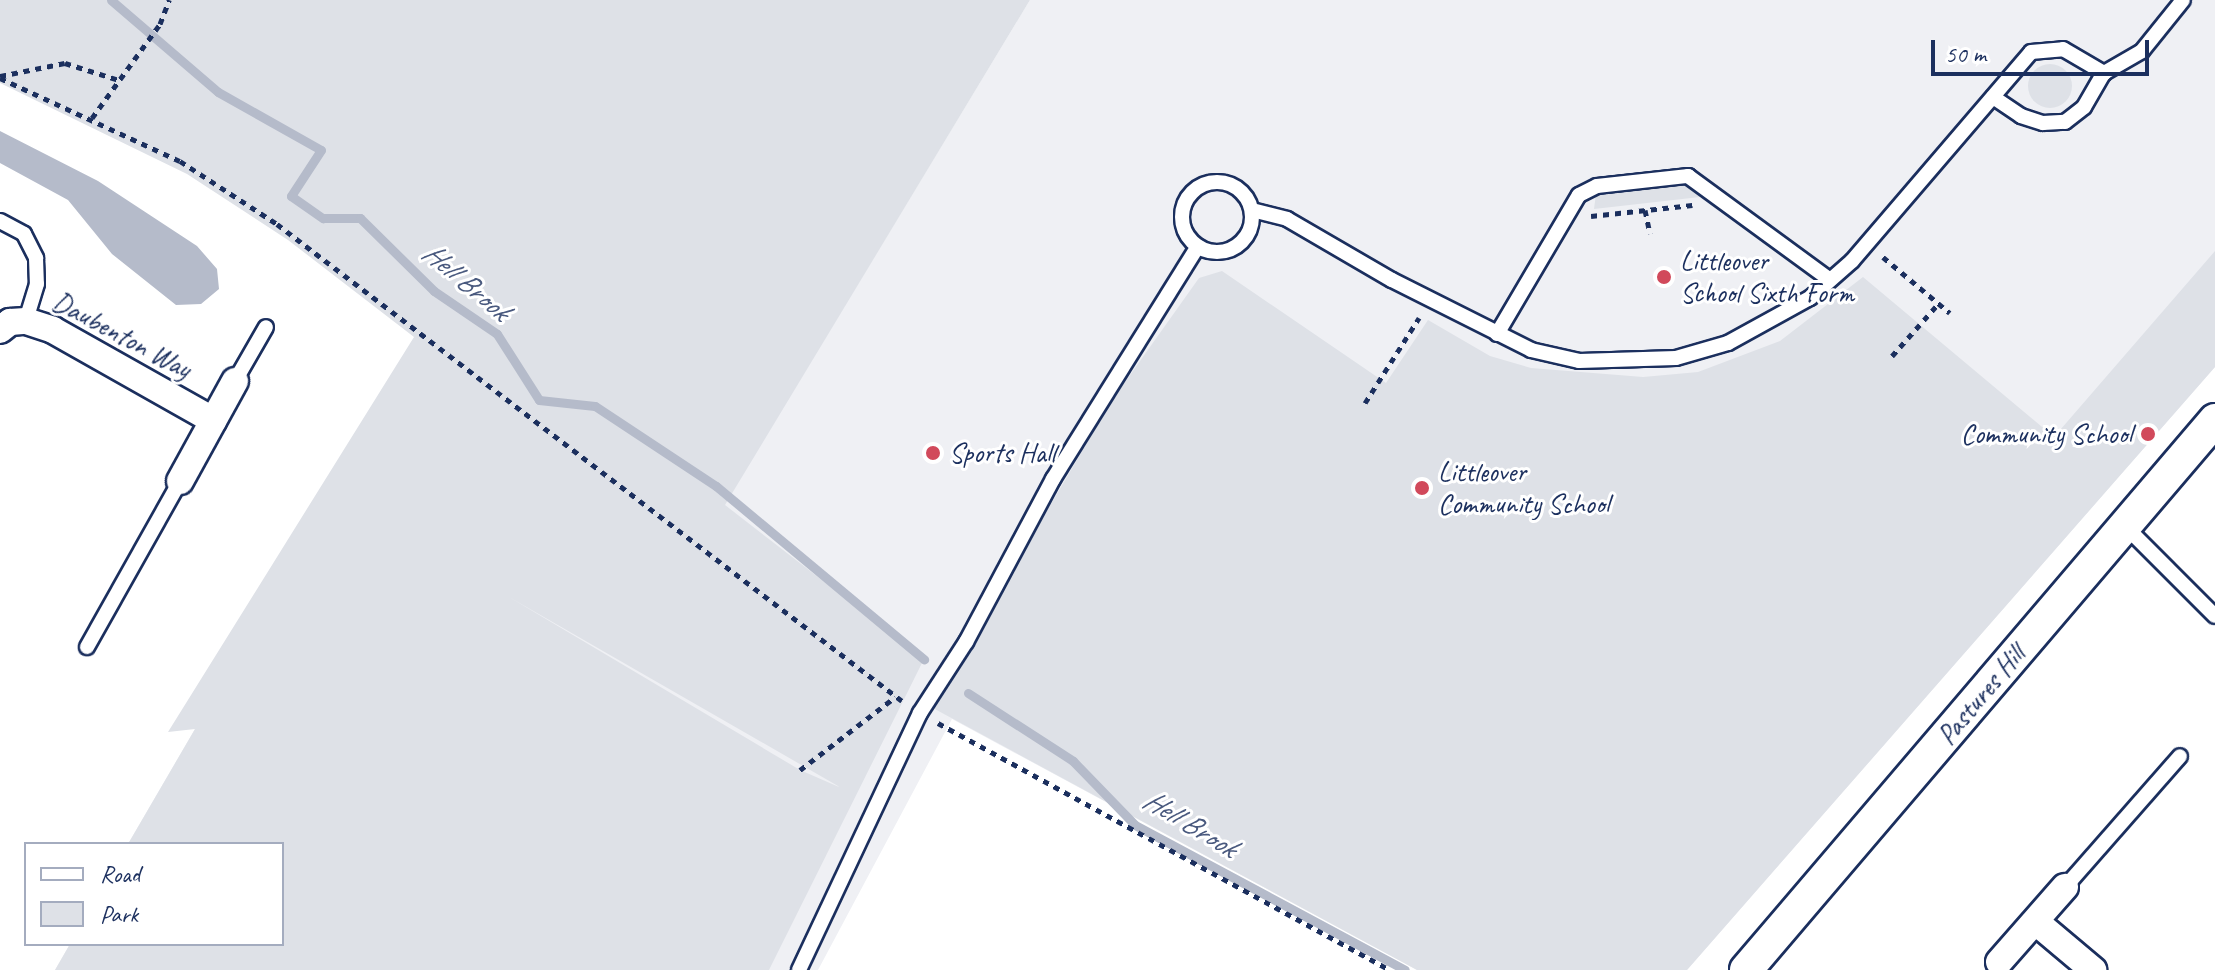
<!DOCTYPE html>
<html>
<head>
<meta charset="utf-8">
<style>
	body { margin:0 }
	#map { position:relative; width:2215px; height:970px; overflow:hidden; background:#fff; font-family:Caveat,sans-serif }
	div>[style] { position:absolute }
	.built>* { inset:0; background:#eff0f4 }
	.green>* { inset:0; background:#dee1e7 }
	.round { border-radius:50% }
	.water>* { inset:0; background:#b5bbca }
	.stream>* { height:9px; margin:-4.5px; padding:0 4.5px; transform-origin:4.5px; border-radius:4.5px; background:#b5bbca }
	.path>* { height:5px; margin-top:-2.5px; transform-origin:0; background:repeating-linear-gradient(90deg,#1b2f5e 0 6px,transparent 0 12px) }
	.roads { filter:drop-shadow(2px 0 #1b2f5e) drop-shadow(-2px 0 #1b2f5e) drop-shadow(0 2px #1b2f5e) drop-shadow(0 -2px #1b2f5e) }
	.service>* { height:14px; margin:-7px; padding:0 7px; transform-origin:7px; border-radius:7px; background:#fff }
	.service>.ring { margin:-7px; padding:0; box-sizing:content-box; background:none; border:14px solid #fff; border-radius:50% }
	.minor>* { height:26px; margin:-13px; padding:0 13px; transform-origin:13px; border-radius:13px; background:#fff }
	.tertiary>* { height:32px; margin:-16px; padding:0 16px; transform-origin:16px; border-radius:16px; background:#fff }
	.dots>* { width:22px; height:22px; translate:-50% -50%; box-sizing:border-box; border:4px solid #fff; border-radius:50% }
	span { translate:-50% -50%; white-space:nowrap; text-align:center; line-height:1.15; -webkit-text-stroke:6px #fff; paint-order:stroke }
	.poi-label { font-size:28px; color:#1b2f5e }
	.left { translate:0 -50%; text-align:left }
	.right { translate:-100% -50%; text-align:right }
	.street-label { font-size:28px; color:#1b2f5e }
	.water-label { font-size:30px; color:#49597e; font-style:italic }
	.legend { position:absolute; left:24px; top:842px; width:260px; height:104px; box-sizing:border-box; background:#fff; border:2px solid #a4acbf; margin:0; padding:10px 14px; list-style:none; font-size:24px; color:#1b2f5e }
	.legend li { display:flex; align-items:center; gap:16px; height:40px }
	.legend b { width:40px; border:2px solid #a4acbf }
	.scale { position:absolute; left:1931px; top:40px; width:218px; height:36px; box-sizing:border-box; border:4px solid #1b2f5e; border-top:0; padding-left:10px; font-size:24px; line-height:28px; white-space:nowrap; color:#1b2f5e; -webkit-text-stroke:6px #fff; paint-order:stroke }
</style>
</head>
<body>
<div id="map">
	<div class="built">
		<i style="clip-path:polygon(1030px 0,2215px 0,2215px 367px,1687px 970px,1417px 970px,952px 719px,818px 970px,55px 970px,70px 944px,282px 944px,282px 844px,128px 844px,195px 729px,724px 505px)"></i>
	</div>
	<div class="green">
		<i style="clip-path:polygon(evenodd,0 0,1030px 0,725px 505px,924px 659px,769px 970px,55px 970px,70px 944px,282px 944px,282px 844px,128px 844px,195px 729px,168px 732px,414px 337px,288px 240px,187px 174px,0 83px,0 0,509px 597px,838px 786px,839px 787px,800px 770px,509px 597px)"></i>
		<i class="round" style="left:2028px;top:64px;width:44px;height:44px"></i>
		<i style="clip-path:polygon(1688px 176px,1700px 197px,1594px 209px,1597px 186px)"></i>
		<i style="clip-path:polygon(2215px 251px,2215px 367px,1687px 970px,1417px 970px,931px 707px,1113px 399px,1199px 278px,1222px 271px,1386px 383px,1428px 320px,1490px 356px,1531px 368px,1643px 377px,1698px 372px,1780px 341px,1863px 277px,2054px 437px)"></i>
	</div>
	<div class="water">
		<i style="clip-path:polygon(0 131px,98px 181px,197px 246px,217px 269px,219px 289px,201px 304px,176px 305px,112px 254px,68px 200px,0 163px)"></i>
	</div>
	<div class="stream">
		<i style="left:111px;top:0;width:141px;rotate:40.7deg"></i>
		<i style="left:218px;top:92px;width:118px;rotate:29.4deg"></i>
		<i style="left:321px;top:150px;width:55px;rotate:123.1deg"></i>
		<i style="left:291px;top:196px;width:39px;rotate:35deg"></i>
		<i style="left:323px;top:218px;width:37px"></i>
		<i style="left:360px;top:218px;width:104px;rotate:44.6deg"></i>
		<i style="left:434px;top:291px;width:76px;rotate:34.3deg"></i>
		<i style="left:497px;top:334px;width:78px;rotate:57.5deg"></i>
		<i style="left:539px;top:400px;width:56px;rotate:6.1deg"></i>
		<i style="left:595px;top:406px;width:145px;rotate:33.5deg"></i>
		<i style="left:716px;top:486px;width:271px;rotate:39.8deg"></i>
		<i style="left:968px;top:693px;width:125px;rotate:32.9deg"></i>
		<i style="left:1073px;top:761px;width:89px;rotate:45.9deg"></i>
		<i style="left:1135px;top:825px;width:306px;rotate:28.2deg"></i>
	</div>
	<div class="path">
		<i style="left:0;top:76px;width:66px;rotate:-11.3deg"></i>
		<i style="left:65px;top:63px;width:57px;rotate:17.5deg"></i>
		<i style="left:0;top:78px;width:198px;rotate:24.8deg"></i>
		<i style="left:180px;top:161px;width:116px;rotate:33deg"></i>
		<i style="left:277px;top:224px;width:786px;rotate:37.35deg"></i>
		<i style="left:92px;top:118px;width:116px;rotate:-54.1deg"></i>
		<i style="left:160px;top:24px;width:26px;rotate:-69deg"></i>
		<i style="left:1645px;top:210px;width:24px;rotate:78deg"></i>
		<i style="left:1591px;top:216px;width:102px;rotate:-6.2deg"></i>
		<i style="left:1883px;top:257px;width:87px;rotate:39.9deg"></i>
		<i style="left:1892px;top:356px;width:69px;rotate:-48.5deg"></i>
		<i style="left:1365px;top:403px;width:101px;rotate:-57.6deg"></i>
		<i style="left:938px;top:723px;width:515px;rotate:28.65deg"></i>
		<i style="left:800px;top:770px;width:120px;rotate:-37.5deg"></i>
	</div>
	<div class="roads">
		<div class="service">
			<i style="left:1993px;top:97px;width:34px;rotate:34deg"></i>
			<i style="left:2021px;top:116px;width:23px;rotate:18deg"></i>
			<i style="left:2043px;top:123px;width:22px;rotate:-3deg"></i>
			<i style="left:2065px;top:122px;width:24px;rotate:-38deg"></i>
			<i style="left:2084px;top:107px;width:39px;rotate:-60deg"></i>
			<i style="left:2104px;top:73px;width:44px;rotate:-30.1deg"></i>
			<i style="left:2142px;top:51px;width:65px;rotate:-51.2deg"></i>
			<i class="ring" style="left:1182px;top:182px;width:56px;height:56px"></i>
			<i style="left:1252px;top:210px;width:36px;rotate:14deg"></i>
			<i style="left:1287px;top:219px;width:121px;rotate:30.2deg"></i>
			<i style="left:1392px;top:280px;width:156px;rotate:26.7deg"></i>
			<i style="left:1531px;top:350px;width:49px;rotate:12.9deg"></i>
			<i style="left:1579px;top:361px;width:97px;rotate:-1.8deg"></i>
			<i style="left:1676px;top:358px;width:54px;rotate:-16.1deg"></i>
			<i style="left:1728px;top:343px;width:94px;rotate:-28.8deg"></i>
			<i style="left:1810px;top:298px;width:56px;rotate:-41.4deg"></i>
			<i style="left:1852px;top:261px;width:275px;rotate:-49.4deg"></i>
			<i style="left:2031px;top:52px;width:32px;rotate:-5deg"></i>
			<i style="left:2063px;top:49px;width:48px;rotate:30.3deg"></i>
			<i style="left:0;top:221px;width:27px;rotate:28deg"></i>
			<i style="left:24px;top:234px;width:27px;rotate:63deg"></i>
			<i style="left:36px;top:258px;width:26px;rotate:88deg"></i>
			<i style="left:37px;top:284px;width:39px;rotate:107deg"></i>
			<i style="left:1497px;top:334px;width:161px;rotate:-59.5deg"></i>
			<i style="left:1579px;top:195px;width:20px;rotate:-27deg"></i>
			<i style="left:1597px;top:186px;width:92px;rotate:-6.3deg"></i>
			<i style="left:1688px;top:176px;width:176px;rotate:36.2deg"></i>
			<i style="left:235px;top:381px;width:62px;rotate:-60.1deg"></i>
			<i style="left:2125px;top:526px;width:127px;rotate:45deg"></i>
			<i style="left:87px;top:647px;width:190px;rotate:-60.7deg"></i>
			<i style="left:2065px;top:887px;width:174px;rotate:-48.7deg"></i>
			<i style="left:799px;top:970px;width:284px;rotate:-64.8deg"></i>
			<i style="left:920px;top:713px;width:85px;rotate:-57.1deg"></i>
			<i style="left:966px;top:642px;width:185px;rotate:-61.9deg"></i>
			<i style="left:1053px;top:479px;width:274px;rotate:-58.1deg"></i>
		</div>
		<div class="minor">
			<i style="left:0;top:330px;width:13px;rotate:-39deg"></i>
			<i style="left:10px;top:322px;width:16px;rotate:-4deg"></i>
			<i style="left:26px;top:321px;width:28px;rotate:18deg"></i>
			<i style="left:53px;top:330px;width:184px;rotate:29.4deg"></i>
			<i style="left:180px;top:481px;width:114px;rotate:-61.2deg"></i>
			<i style="left:2036px;top:922px;width:75px;rotate:40.1deg"></i>
			<i style="left:1999px;top:962px;width:100px;rotate:-48.7deg"></i>
		</div>
		<div class="tertiary">
			<i style="left:1746px;top:970px;width:723px;rotate:-49.54deg"></i>
		</div>
	</div>
	<div class="dots">
		<i style="left:1664px;top:277px;background:#d1495b"></i>
		<i style="left:2148px;top:434px;background:#d1495b"></i>
		<i style="left:933px;top:453px;background:#d1495b"></i>
		<i style="left:1422px;top:488px;background:#d1495b"></i>
	</div>
	<div class="poi-label">
		<span class="left" style="left:1680px;top:277px">Littleover<br>School Sixth Form</span>
		<span class="right" style="left:2132px;top:434px">Community School</span>
		<span class="left" style="left:949px;top:453px">Sports Hall</span>
		<span class="left" style="left:1438px;top:488px">Littleover<br>Community School</span>
	</div>
	<div class="street-label">
		<span style="left:122px;top:335px;rotate:28deg">Daubenton Way</span>
		<span style="left:1981px;top:695px;rotate:-50deg">Pastures Hill</span>
	</div>
	<div class="water-label">
		<span style="left:466px;top:281px;rotate:40deg">Hell Brook</span>
		<span style="left:1190px;top:823px;rotate:31deg">Hell Brook</span>
	</div>
	<ul class="legend">
	<li><b style="height:10px;background:#fff"></b>Road</li>
	<li><b style="height:22px;background:#dee1e7"></b>Park</li>
	</ul>
	<div class="scale">50 m</div>
</div>
</body>
</html>
